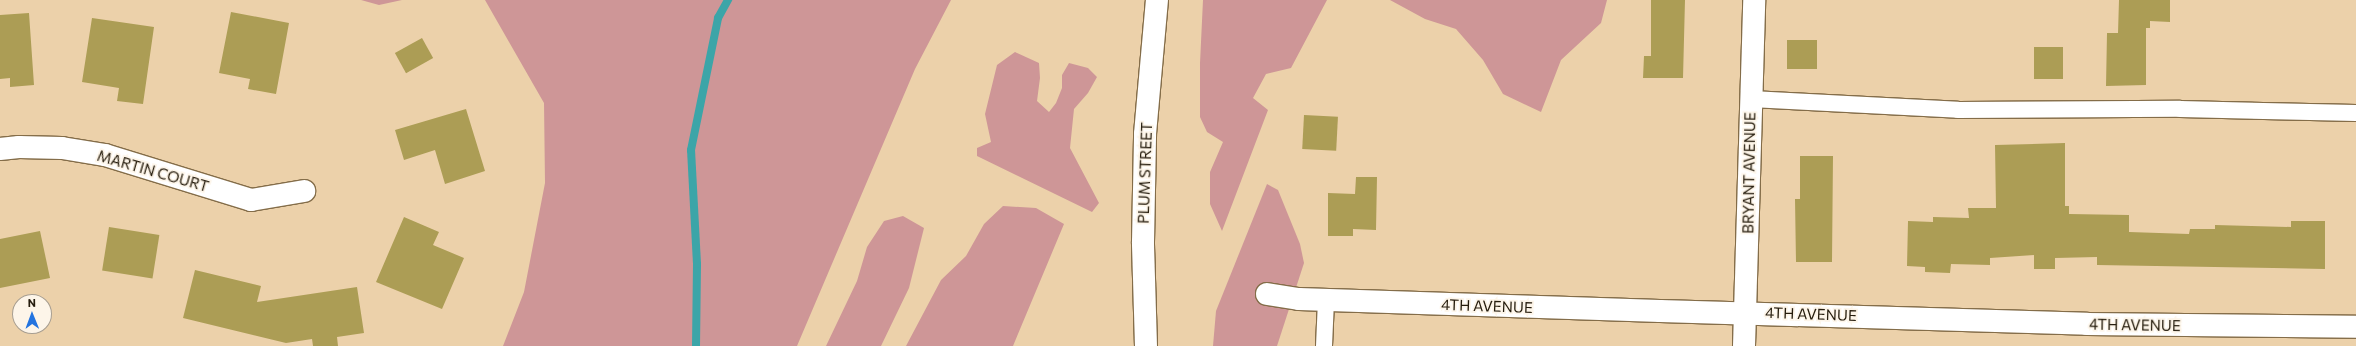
<!DOCTYPE html>
<html>
<head>
<meta charset="utf-8">
<style>
	body { margin:0 }
	#map { position:relative; width:2356px; height:346px; overflow:hidden; background:#ecd1aa; font-family:Commissioner,sans-serif }
	div>[style] { position:absolute }
	.green>* { inset:0; background:#ce9697 }
	.stream>* { height:8px; margin:-4px; padding:0 4px; transform-origin:4px; border-radius:4px; background:#3ca5a8 }
	.building>* { inset:0; background:#ac9d55; transform-origin:0 0 }
	.roads { filter:drop-shadow(1px 0 #846d49) drop-shadow(-1px 0 #846d49) drop-shadow(0 1px #846d49) drop-shadow(0 -1px #846d49) }
	.service>* { height:16px; margin:-8px; padding:0 8px; transform-origin:8px; border-radius:8px; background:#fff }
	.minor>* { height:22px; margin:-11px; padding:0 11px; transform-origin:11px; border-radius:11px; background:#fff }
	.secondary>* { height:22px; margin:-11px; padding:0 11px; transform-origin:11px; border-radius:11px; background:#fff }
	span { translate:-50% -50%; white-space:nowrap; text-align:center; line-height:1.15; -webkit-text-stroke:3.5px #fdf5e9; paint-order:stroke }
	.street-label { font-size:15px; color:#251c0d }
	.north { position:absolute; left:12px; top:294px; width:40px; height:40px; box-sizing:border-box; background:#fdf5e9; border:1px solid #a79e91; border-radius:50%; rotate:359deg; font-size:11px; font-weight:700; line-height:16px; text-align:center; color:#251c0d }
	.north::after { content:''; display:block; margin:auto; width:14px; height:18px; background:#2474df; clip-path:polygon(50% 0,100% 100%,50% 72%,0 100%) }
</style>
</head>
<body>
<div id="map">
	<div class="green">
		<i style="clip-path:polygon(361px 0,402px 0,379px 5px)"></i>
		<i style="clip-path:polygon(485px 0,951px 0,915px 69px,797px 346px,503px 346px,524px 292px,545px 183px,544px 103px)"></i>
		<i style="clip-path:polygon(1203px 0,1327px 0,1291px 68px,1266px 74px,1253px 98px,1268px 110px,1222px 231px,1210px 204px,1210px 172px,1223px 142px,1207px 132px,1200px 117px,1200px 63px)"></i>
		<i style="clip-path:polygon(1390px 0,1607px 0,1601px 23px,1561px 60px,1541px 112px,1503px 94px,1483px 60px,1456px 29px,1425px 19px)"></i>
		<i style="clip-path:polygon(1015px 52px,1039px 63px,1040px 78px,1037px 101px,1049px 112px,1056px 103px,1062px 88px,1062px 75px,1069px 63px,1088px 68px,1097px 77px,1088px 93px,1074px 109px,1070px 148px,1099px 203px,1092px 212px,977px 156px,977px 148px,991px 142px,985px 114px,997px 65px)"></i>
		<i style="clip-path:polygon(1267px 184px,1278px 190px,1300px 244px,1304px 263px,1277px 346px,1213px 346px,1216px 311px)"></i>
		<i style="clip-path:polygon(1003px 206px,1036px 208px,1064px 224px,1013px 346px,906px 346px,941px 280px,966px 256px,984px 224px)"></i>
		<i style="clip-path:polygon(903px 216px,924px 228px,909px 288px,881px 346px,826px 346px,857px 281px,867px 247px,884px 221px)"></i>
	</div>
	<div class="stream">
		<i style="left:696px;top:346px;width:82px;rotate:-89.3deg"></i>
		<i style="left:697px;top:264px;width:114px;rotate:-93deg"></i>
		<i style="left:691px;top:150px;width:135px;rotate:-78.4deg"></i>
		<i style="left:718px;top:18px;width:21px;rotate:-61deg"></i>
	</div>
	<div class="building">
		<i style="clip-path:polygon(1651px 0,1685px 0,1683px 78px,1643px 78px,1644px 56px,1651px 56px)"></i>
		<i style="clip-path:polygon(2119px 0,2170px 0,2170px 22px,2150px 21px,2150px 28px,2146px 28px,2146px 85px,2106px 86px,2107px 33px,2118px 33px)"></i>
		<i style="clip-path:polygon(231px 12px,289px 23px,276px 94px,248px 89px,250px 79px,219px 73px)"></i>
		<i style="clip-path:polygon(29px 13px,34px 85px,10px 87px,10px 78px,0 79px,0 15px)"></i>
		<i style="clip-path:polygon(92px 18px,154px 27px,143px 104px,117px 101px,119px 88px,82px 82px)"></i>
		<i style="left:422px;top:38px;width:23px;height:31px;rotate:61deg"></i>
		<i style="left:1787px;top:40px;width:30px;height:29px"></i>
		<i style="left:2034px;top:47px;width:29px;height:32px"></i>
		<i style="clip-path:polygon(466px 109px,485px 171px,445px 184px,435px 150px,404px 160px,395px 130px)"></i>
		<i style="left:1304px;top:115px;width:34px;height:34px;rotate:3deg"></i>
		<i style="clip-path:polygon(2065px 143px,2065px 206px,2069px 206px,2069px 214px,2129px 215px,2129px 232px,2189px 234px,2190px 229px,2215px 229px,2215px 225px,2291px 227px,2291px 221px,2325px 221px,2325px 269px,2097px 265px,2097px 257px,2055px 258px,2055px 269px,2034px 269px,2034px 255px,1990px 258px,1990px 265px,1951px 264px,1950px 273px,1925px 272px,1925px 267px,1907px 266px,1908px 221px,1933px 222px,1933px 217px,1969px 218px,1968px 208px,1996px 208px,1995px 145px)"></i>
		<i style="clip-path:polygon(1800px 156px,1833px 156px,1832px 262px,1796px 262px,1795px 199px,1800px 199px)"></i>
		<i style="clip-path:polygon(1356px 177px,1377px 177px,1376px 230px,1353px 229px,1353px 236px,1328px 236px,1328px 193px,1355px 194px)"></i>
		<i style="clip-path:polygon(404px 217px,439px 232px,433px 245px,464px 258px,442px 309px,376px 282px)"></i>
		<i style="left:109px;top:227px;width:51px;height:44px;rotate:9deg"></i>
		<i style="clip-path:polygon(40px 231px,50px 278px,0 288px,0 239px)"></i>
		<i style="clip-path:polygon(195px 270px,261px 286px,257px 302px,357px 287px,364px 333px,337px 337px,338px 346px,313px 346px,312px 339px,286px 343px,183px 318px)"></i>
	</div>
	<div class="roads">
		<div class="service">
			<i style="left:1751px;top:99px;width:207px;rotate:3deg"></i>
			<i style="left:1958px;top:110px;width:222px;rotate:-0.3deg"></i>
			<i style="left:2180px;top:109px;width:176px;rotate:1.3deg"></i>
			<i style="left:1324px;top:346px;width:46px;rotate:-87.5deg"></i>
		</div>
		<div class="minor">
			<i style="left:0;top:149px;width:19px;rotate:-6deg"></i>
			<i style="left:19px;top:147px;width:43px;rotate:1.3deg"></i>
			<i style="left:62px;top:148px;width:44px;rotate:9.2deg"></i>
			<i style="left:105px;top:155px;width:153px;rotate:17.1deg"></i>
			<i style="left:251px;top:200px;width:54px;rotate:-9.6deg"></i>
			<i style="left:1267px;top:294px;width:32px;rotate:9deg"></i>
			<i style="left:1299px;top:299px;width:361px;rotate:1.9deg"></i>
			<i style="left:1660px;top:311px;width:427px;rotate:1.7deg"></i>
			<i style="left:2087px;top:324px;width:269px;rotate:0.6deg"></i>
			<i style="left:1744px;top:346px;width:346px;rotate:-88.3deg"></i>
		</div>
		<div class="secondary">
			<i style="left:1146px;top:346px;width:104px;rotate:-91.7deg"></i>
			<i style="left:1143px;top:242px;width:108px;rotate:-88.9deg"></i>
			<i style="left:1145px;top:134px;width:135px;rotate:-84.9deg"></i>
		</div>
	</div>
	<div class="street-label">
		<span style="left:153px;top:171px;rotate:16deg">MARTIN COURT</span>
		<span style="left:1145px;top:173px;rotate:-88deg">PLUM STREET</span>
		<span style="left:1749px;top:173px;rotate:-89deg">BRYANT AVENUE</span>
		<span style="left:1487px;top:306px;rotate:2deg">4TH AVENUE</span>
		<span style="left:1811px;top:314px;rotate:2deg">4TH AVENUE</span>
		<span style="left:2135px;top:325px;rotate:1deg">4TH AVENUE</span>
	</div>
	<div class="north">N</div>
</div>
</body>
</html>
